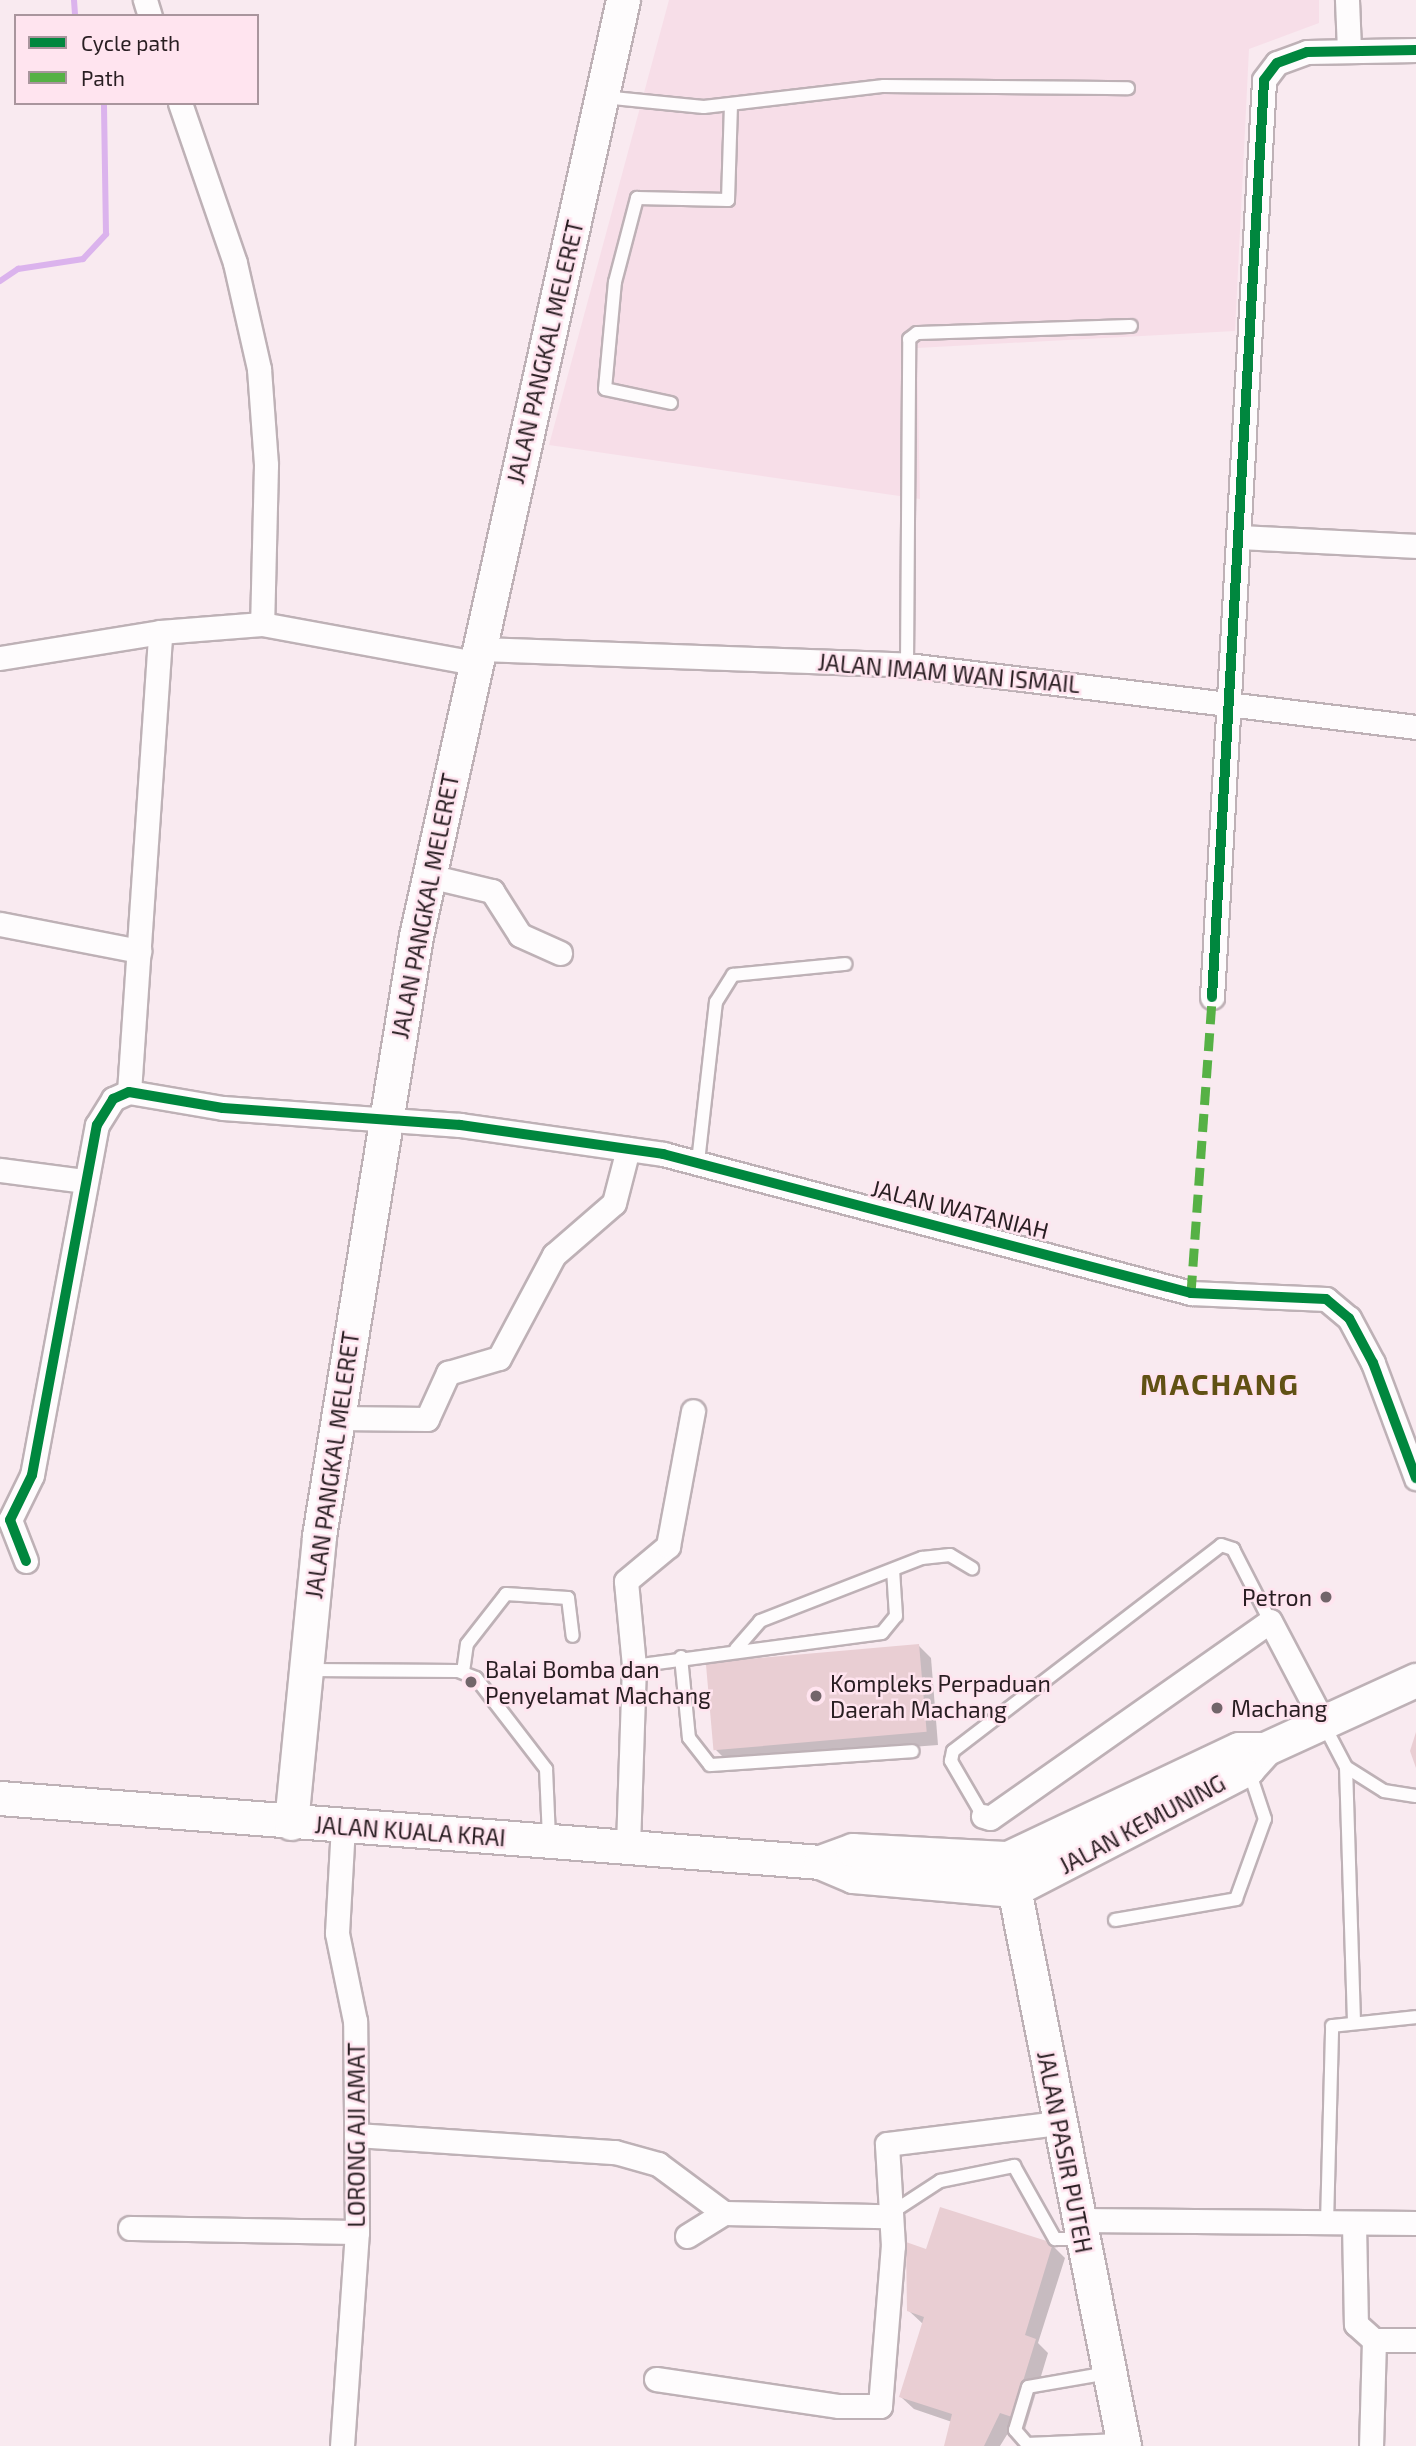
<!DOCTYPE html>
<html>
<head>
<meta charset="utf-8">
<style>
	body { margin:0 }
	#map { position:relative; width:1416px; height:2446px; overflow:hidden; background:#f9eaf0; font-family:"Exo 2",sans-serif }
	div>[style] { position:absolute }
	.built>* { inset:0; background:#f7dee8 }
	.shadow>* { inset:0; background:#0003 }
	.stream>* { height:6px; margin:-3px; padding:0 3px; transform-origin:3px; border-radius:3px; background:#dbb3ed }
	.building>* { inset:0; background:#e9ced3; transform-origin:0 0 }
	.roads { filter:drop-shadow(2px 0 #beb1b6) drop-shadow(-2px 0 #beb1b6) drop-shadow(0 2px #beb1b6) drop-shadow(0 -2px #beb1b6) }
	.lane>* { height:12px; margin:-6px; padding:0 6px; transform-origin:6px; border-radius:6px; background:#fefcfd }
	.street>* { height:23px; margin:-11.5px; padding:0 11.5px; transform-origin:11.5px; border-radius:11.5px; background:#fefcfd }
	.secondary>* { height:33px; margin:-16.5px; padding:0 16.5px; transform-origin:16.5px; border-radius:16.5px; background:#fefcfd }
	.quiet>* { height:9px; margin-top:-4.5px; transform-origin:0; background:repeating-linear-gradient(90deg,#56b145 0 18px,transparent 0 27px) }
	.cycleway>* { height:10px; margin:-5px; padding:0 5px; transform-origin:5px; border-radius:5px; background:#00873e }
	.dots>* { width:19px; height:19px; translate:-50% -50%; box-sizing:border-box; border:4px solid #ffe4ef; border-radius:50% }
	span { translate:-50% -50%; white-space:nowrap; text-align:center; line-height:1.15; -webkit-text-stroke:5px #ffe4ef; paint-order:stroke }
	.street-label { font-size:23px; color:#291e22 }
	.poi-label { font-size:23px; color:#291e22 }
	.right { translate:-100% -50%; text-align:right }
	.left { translate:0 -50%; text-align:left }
	.district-label { font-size:30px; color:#615114; font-weight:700; letter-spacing:2px }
	.legend { position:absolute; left:14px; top:14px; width:245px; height:91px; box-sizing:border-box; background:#ffe4ef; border:2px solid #a9959d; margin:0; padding:9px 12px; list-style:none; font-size:21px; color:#291e22 }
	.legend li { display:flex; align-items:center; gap:14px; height:35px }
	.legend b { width:35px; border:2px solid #a9959d }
</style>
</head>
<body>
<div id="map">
	<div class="built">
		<i style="clip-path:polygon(669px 0,1319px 0,1319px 23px,1249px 49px,1235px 331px,917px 348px,920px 499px,549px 445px)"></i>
	</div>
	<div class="shadow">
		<i style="clip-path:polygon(918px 1645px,931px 1658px,938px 1745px,727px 1761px,714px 1748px)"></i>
		<i style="clip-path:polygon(1052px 2245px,1065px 2258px,1038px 2343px,1048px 2353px,1025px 2429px,1013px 2425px,1000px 2446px,946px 2446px,952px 2422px,914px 2409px,901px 2397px,923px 2324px,909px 2311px,927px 2251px)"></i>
	</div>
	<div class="stream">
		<i style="left:74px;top:0;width:16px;rotate:86deg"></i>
		<i style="left:0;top:281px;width:22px;rotate:-34deg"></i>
		<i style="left:18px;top:269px;width:66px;rotate:-8.7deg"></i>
		<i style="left:83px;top:259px;width:34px;rotate:-47deg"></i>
		<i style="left:106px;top:234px;width:131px;rotate:-90.9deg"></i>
	</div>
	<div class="building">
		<i style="left:919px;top:1644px;width:88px;height:214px;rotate:85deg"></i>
		<i style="clip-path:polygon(1416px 1732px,1416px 1768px,1410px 1751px)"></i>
		<i style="clip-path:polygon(940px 2207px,1053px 2243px,1025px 2335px,1036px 2339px,1012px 2417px,1000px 2413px,984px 2446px,944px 2446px,952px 2414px,899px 2397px,924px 2317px,907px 2311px,906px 2242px,926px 2249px)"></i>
	</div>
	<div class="roads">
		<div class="lane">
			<i style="left:603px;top:97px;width:101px;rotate:5.7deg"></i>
			<i style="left:704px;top:107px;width:181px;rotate:-6.7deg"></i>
			<i style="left:884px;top:86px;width:244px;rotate:0.5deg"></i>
			<i style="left:671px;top:403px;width:67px;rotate:-168deg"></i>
			<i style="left:605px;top:389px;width:107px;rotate:-84.7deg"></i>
			<i style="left:615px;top:282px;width:87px;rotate:-75.3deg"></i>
			<i style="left:637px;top:198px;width:91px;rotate:1.3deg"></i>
			<i style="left:728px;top:200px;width:95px;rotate:-88.2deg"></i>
			<i style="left:907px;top:665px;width:326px;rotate:-89.6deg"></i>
			<i style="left:909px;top:339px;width:10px;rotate:-37deg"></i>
			<i style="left:917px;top:333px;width:214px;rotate:-1.9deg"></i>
			<i style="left:698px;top:1162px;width:161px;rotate:-83.6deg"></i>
			<i style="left:716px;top:1002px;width:32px;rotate:-58deg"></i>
			<i style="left:733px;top:975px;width:113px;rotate:-5.6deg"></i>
			<i style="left:736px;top:1649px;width:37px;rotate:-49deg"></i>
			<i style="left:760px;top:1621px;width:174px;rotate:-21.3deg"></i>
			<i style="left:922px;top:1558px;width:28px;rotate:-6deg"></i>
			<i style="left:950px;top:1555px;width:26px;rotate:31deg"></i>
			<i style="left:681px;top:1657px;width:81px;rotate:84.4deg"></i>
			<i style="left:689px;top:1738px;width:34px;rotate:52deg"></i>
			<i style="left:710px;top:1765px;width:203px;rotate:-3.9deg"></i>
			<i style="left:634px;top:1666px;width:250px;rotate:-7.6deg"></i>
			<i style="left:882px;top:1633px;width:22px;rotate:-51deg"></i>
			<i style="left:896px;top:1616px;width:46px;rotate:-93.7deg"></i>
			<i style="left:309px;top:1670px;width:149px;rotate:0.4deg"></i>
			<i style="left:458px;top:1671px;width:19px;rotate:21deg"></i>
			<i style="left:476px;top:1678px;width:115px;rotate:52.4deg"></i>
			<i style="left:546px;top:1769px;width:69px;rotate:87.5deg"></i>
			<i style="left:463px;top:1672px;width:28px;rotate:-82deg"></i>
			<i style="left:467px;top:1644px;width:63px;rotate:-52deg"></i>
			<i style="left:506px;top:1594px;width:62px;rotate:3.7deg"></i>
			<i style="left:568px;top:1598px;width:38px;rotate:83deg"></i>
			<i style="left:1324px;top:1725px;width:47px;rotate:62.4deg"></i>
			<i style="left:1346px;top:1767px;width:45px;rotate:32.3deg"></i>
			<i style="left:1384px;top:1791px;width:32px;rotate:9deg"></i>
			<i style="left:1346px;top:1767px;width:254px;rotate:88.2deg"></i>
			<i style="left:983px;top:1816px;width:64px;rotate:-120.2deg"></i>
			<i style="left:951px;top:1761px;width:10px;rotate:-79deg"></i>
			<i style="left:953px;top:1751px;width:338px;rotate:-37.5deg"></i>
			<i style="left:1221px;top:1545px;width:13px;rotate:18deg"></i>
			<i style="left:1233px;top:1549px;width:81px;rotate:62.8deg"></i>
			<i style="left:1115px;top:1920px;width:123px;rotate:-9.8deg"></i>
			<i style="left:1236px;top:1899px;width:85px;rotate:-70.1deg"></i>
			<i style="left:1265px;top:1819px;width:54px;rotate:-108.4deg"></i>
			<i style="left:891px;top:2213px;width:59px;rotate:-33.1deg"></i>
			<i style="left:940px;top:2181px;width:76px;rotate:-11.5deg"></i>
			<i style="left:1014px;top:2166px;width:84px;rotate:60.7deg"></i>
			<i style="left:1055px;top:2239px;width:27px"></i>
			<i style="left:1327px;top:2223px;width:197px;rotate:-88.5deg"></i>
			<i style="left:1332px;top:2026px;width:84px;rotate:-6.1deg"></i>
			<i style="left:1108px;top:2373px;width:81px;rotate:170.1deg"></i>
			<i style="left:1028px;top:2387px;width:45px;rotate:106.8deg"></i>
			<i style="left:1015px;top:2430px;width:18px;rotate:49deg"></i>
			<i style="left:1027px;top:2444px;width:93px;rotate:-2.5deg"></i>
		</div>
		<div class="street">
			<i style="left:145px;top:0;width:17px;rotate:73deg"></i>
			<i style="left:1347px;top:0;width:50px;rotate:87.7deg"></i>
			<i style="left:180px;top:103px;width:169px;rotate:71deg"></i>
			<i style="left:235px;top:263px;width:109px;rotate:77.2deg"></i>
			<i style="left:259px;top:369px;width:96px;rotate:85.8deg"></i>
			<i style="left:266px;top:465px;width:159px;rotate:91.4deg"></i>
			<i style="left:1241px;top:537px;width:175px;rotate:2.9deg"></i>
			<i style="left:479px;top:649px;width:428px;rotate:2.1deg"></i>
			<i style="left:907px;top:665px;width:513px;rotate:6.94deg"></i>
			<i style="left:0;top:658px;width:162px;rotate:-9.2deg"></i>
			<i style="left:160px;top:632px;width:102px;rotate:-4.5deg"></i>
			<i style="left:262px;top:624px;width:217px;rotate:10.4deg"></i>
			<i style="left:429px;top:876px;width:65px;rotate:13.4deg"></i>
			<i style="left:492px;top:891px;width:52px;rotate:57.5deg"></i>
			<i style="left:520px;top:935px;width:44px;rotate:24.2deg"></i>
			<i style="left:0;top:924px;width:142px;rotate:11deg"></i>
			<i style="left:1212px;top:997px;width:918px;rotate:-86.75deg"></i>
			<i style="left:1264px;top:80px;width:21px;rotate:-53deg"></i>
			<i style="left:1277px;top:63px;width:32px;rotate:-20deg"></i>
			<i style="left:1307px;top:52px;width:109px;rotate:-1.1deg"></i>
			<i style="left:129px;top:1092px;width:461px;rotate:-86.1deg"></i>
			<i style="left:0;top:1170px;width:86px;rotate:7.4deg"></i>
			<i style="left:338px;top:1418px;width:89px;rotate:0.6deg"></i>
			<i style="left:427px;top:1419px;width:51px;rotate:-65.5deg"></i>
			<i style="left:448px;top:1373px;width:53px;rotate:-16.4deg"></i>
			<i style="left:499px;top:1358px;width:117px;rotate:-61.9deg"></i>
			<i style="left:554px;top:1255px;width:79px;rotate:-40.9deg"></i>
			<i style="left:614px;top:1203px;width:56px;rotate:-75.5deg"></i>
			<i style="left:26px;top:1561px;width:44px;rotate:-111.3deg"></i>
			<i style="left:10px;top:1520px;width:50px;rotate:-63.9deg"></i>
			<i style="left:32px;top:1475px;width:356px;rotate:-79.5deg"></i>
			<i style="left:97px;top:1125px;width:31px;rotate:-58deg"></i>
			<i style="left:113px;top:1099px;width:17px;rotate:-24deg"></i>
			<i style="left:129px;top:1092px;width:95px;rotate:9.7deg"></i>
			<i style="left:223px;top:1108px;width:238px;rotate:4.1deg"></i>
			<i style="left:460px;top:1125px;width:205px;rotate:8.1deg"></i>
			<i style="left:663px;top:1154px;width:546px;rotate:14.75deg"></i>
			<i style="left:1191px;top:1293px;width:135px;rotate:2.5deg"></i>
			<i style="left:1326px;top:1299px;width:30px;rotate:40deg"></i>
			<i style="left:1349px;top:1318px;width:51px;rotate:61.9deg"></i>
			<i style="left:1373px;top:1363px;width:123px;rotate:69.5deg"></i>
			<i style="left:983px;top:1816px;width:7px;rotate:16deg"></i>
			<i style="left:990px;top:1818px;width:342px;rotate:-35.1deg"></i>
			<i style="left:1270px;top:1621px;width:112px;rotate:62.3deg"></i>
			<i style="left:628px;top:1846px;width:180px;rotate:-88.1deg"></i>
			<i style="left:634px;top:1666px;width:85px;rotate:-95.4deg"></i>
			<i style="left:626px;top:1581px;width:55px;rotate:-39.8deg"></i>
			<i style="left:668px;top:1546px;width:137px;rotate:-79.5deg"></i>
			<i style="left:356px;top:2135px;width:260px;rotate:3.8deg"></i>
			<i style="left:615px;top:2152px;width:45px;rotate:15.6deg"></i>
			<i style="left:658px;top:2164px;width:82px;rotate:36.6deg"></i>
			<i style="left:1078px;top:2220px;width:338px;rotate:0.5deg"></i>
			<i style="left:1354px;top:2223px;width:101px;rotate:88.9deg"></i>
			<i style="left:1356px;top:2324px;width:24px;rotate:42deg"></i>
			<i style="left:1374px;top:2340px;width:106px;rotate:91.6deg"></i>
			<i style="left:130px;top:2228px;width:227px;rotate:1deg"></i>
			<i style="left:687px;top:2236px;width:44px;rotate:-31.9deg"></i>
			<i style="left:724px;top:2213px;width:163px;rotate:1.1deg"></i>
			<i style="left:1374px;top:2340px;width:42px"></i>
			<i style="left:656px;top:2379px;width:185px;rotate:8.4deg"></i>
			<i style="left:839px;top:2406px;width:41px"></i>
			<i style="left:880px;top:2406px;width:161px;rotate:-85.4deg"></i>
			<i style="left:893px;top:2246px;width:102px;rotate:-93.4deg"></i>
			<i style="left:887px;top:2144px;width:173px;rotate:-7deg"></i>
			<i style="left:342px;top:2446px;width:215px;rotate:-86deg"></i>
			<i style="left:357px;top:2232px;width:211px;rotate:-90.5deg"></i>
			<i style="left:355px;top:2021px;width:90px;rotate:-101.6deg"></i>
			<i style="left:337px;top:1933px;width:107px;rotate:-86.8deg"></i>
		</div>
		<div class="secondary">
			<i style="left:0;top:1798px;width:822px;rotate:4.46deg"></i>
			<i style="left:820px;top:1862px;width:36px;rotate:23deg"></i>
			<i style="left:853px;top:1876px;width:161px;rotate:5deg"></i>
			<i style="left:291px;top:1823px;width:288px;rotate:-84.4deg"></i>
			<i style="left:319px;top:1536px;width:608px;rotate:-80.82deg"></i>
			<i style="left:416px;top:936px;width:959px;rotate:-77.53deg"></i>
			<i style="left:1008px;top:1858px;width:599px;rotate:78.84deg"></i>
			<i style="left:820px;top:1862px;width:35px;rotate:-20deg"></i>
			<i style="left:853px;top:1850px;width:155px;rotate:3deg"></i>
			<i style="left:1008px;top:1858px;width:255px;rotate:-25.3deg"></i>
			<i style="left:1239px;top:1749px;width:26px"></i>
			<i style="left:1013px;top:1890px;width:265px;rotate:-27.4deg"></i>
			<i style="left:1248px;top:1768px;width:25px;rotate:-48deg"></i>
			<i style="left:1265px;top:1749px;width:166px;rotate:-24.6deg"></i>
		</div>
	</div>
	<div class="quiet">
		<i style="left:1191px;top:1293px;width:297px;rotate:-85.9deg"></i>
	</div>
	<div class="cycleway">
		<i style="left:1212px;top:997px;width:918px;rotate:-86.75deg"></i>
		<i style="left:1264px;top:80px;width:21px;rotate:-53deg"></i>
		<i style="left:1277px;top:63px;width:32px;rotate:-20deg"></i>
		<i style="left:1307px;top:52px;width:109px;rotate:-1.1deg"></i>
		<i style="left:26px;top:1561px;width:44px;rotate:-111.3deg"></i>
		<i style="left:10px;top:1520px;width:50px;rotate:-63.9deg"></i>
		<i style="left:32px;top:1475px;width:356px;rotate:-79.5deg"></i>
		<i style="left:97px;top:1125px;width:31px;rotate:-58deg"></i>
		<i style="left:113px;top:1099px;width:17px;rotate:-24deg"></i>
		<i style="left:129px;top:1092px;width:95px;rotate:9.7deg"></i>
		<i style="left:223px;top:1108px;width:238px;rotate:4.1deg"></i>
		<i style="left:460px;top:1125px;width:205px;rotate:8.1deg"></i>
		<i style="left:663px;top:1154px;width:546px;rotate:14.75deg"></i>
		<i style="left:1191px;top:1293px;width:135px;rotate:2.5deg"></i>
		<i style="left:1326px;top:1299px;width:30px;rotate:40deg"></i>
		<i style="left:1349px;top:1318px;width:51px;rotate:61.9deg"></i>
		<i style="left:1373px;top:1363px;width:123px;rotate:69.5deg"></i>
	</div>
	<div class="dots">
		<i style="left:1326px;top:1597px;background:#72656a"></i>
		<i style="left:471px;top:1682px;background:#72656a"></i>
		<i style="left:816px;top:1696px;background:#72656a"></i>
		<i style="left:1217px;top:1708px;background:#72656a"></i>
	</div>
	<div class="street-label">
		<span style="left:545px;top:352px;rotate:-77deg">JALAN PANGKAL MELERET</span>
		<span style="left:949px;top:673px;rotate:5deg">JALAN IMAM WAN ISMAIL</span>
		<span style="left:425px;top:906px;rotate:-79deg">JALAN PANGKAL MELERET</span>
		<span style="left:960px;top:1209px;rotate:14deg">JALAN WATANIAH</span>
		<span style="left:332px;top:1465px;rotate:-82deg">JALAN PANGKAL MELERET</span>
		<span style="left:1142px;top:1824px;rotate:-28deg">JALAN KEMUNING</span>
		<span style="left:410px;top:1831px;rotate:4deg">JALAN KUALA KRAI</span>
		<span style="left:356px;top:2135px;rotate:-90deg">LORONG AJI AMAT</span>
		<span style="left:1065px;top:2152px;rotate:79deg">JALAN PASIR PUTEH</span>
	</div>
	<div class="poi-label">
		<span class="right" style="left:1312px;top:1597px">Petron</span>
		<span class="left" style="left:485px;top:1682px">Balai Bomba dan<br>Penyelamat Machang</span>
		<span class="left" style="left:830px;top:1696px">Kompleks Perpaduan<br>Daerah Machang</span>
		<span class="left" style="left:1231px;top:1708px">Machang</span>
	</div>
	<div class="district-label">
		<span style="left:1220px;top:1383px">MACHANG</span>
	</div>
	<ul class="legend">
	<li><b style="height:9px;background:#00873e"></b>Cycle path</li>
	<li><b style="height:9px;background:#56b145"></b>Path</li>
	</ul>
</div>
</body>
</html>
